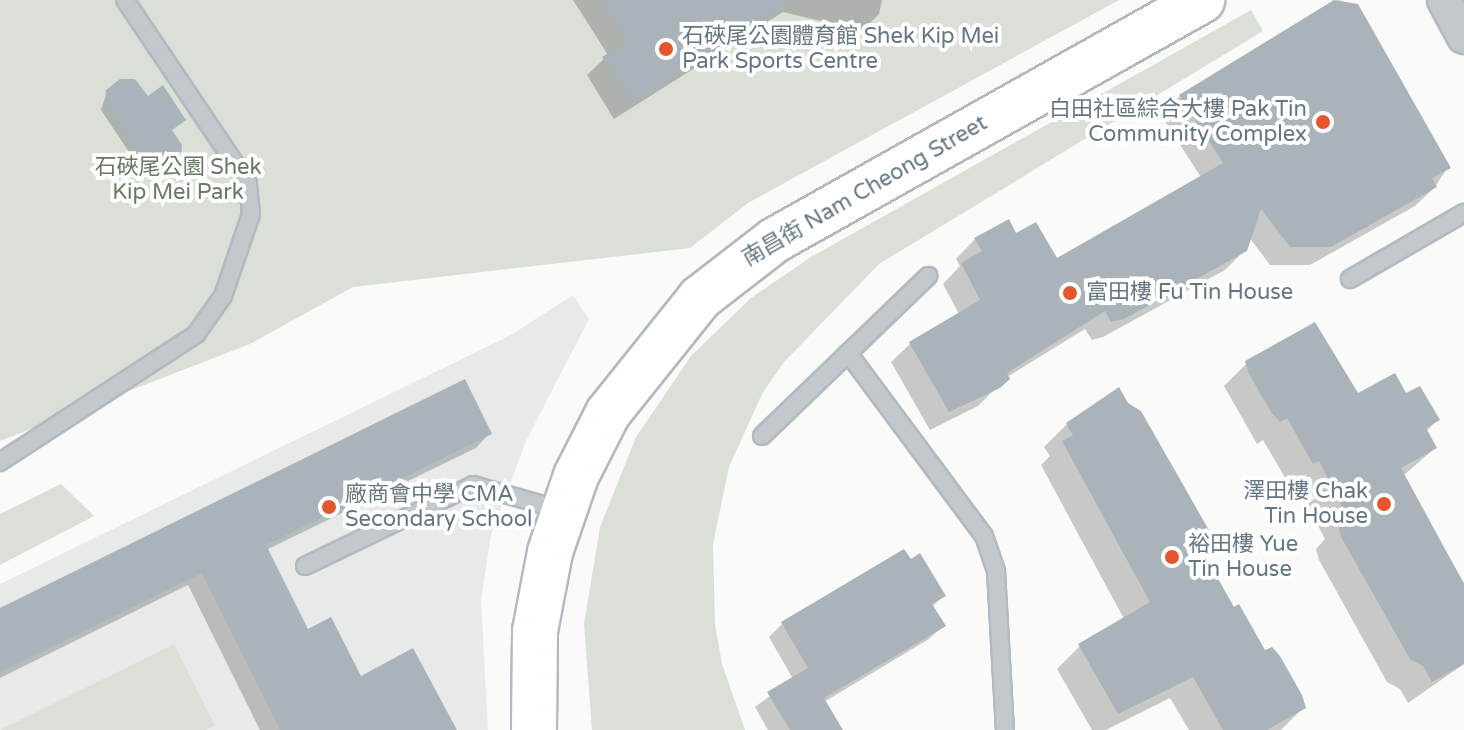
<!DOCTYPE html>
<html>
<head>
<meta charset="utf-8">
<style>
	body { margin:0 }
	#map { position:relative; width:1464px; height:730px; overflow:hidden; background:#fafaf8; font-family:"Varela Round","Noto Sans TC",sans-serif }
	div>[style] { position:absolute }
	.built>* { inset:0; background:#e8e9e9 }
	.green>* { inset:0; background:#dadfd7 }
	.shadow>* { inset:0; background:#0003 }
	.building>* { inset:0; background:#aab3b9 }
	.roads { filter:drop-shadow(2px 0 #b3babf) drop-shadow(-2px 0 #b3babf) drop-shadow(0 2px #b3babf) drop-shadow(0 -2px #b3babf) }
	.service>* { height:16px; margin:-8px; padding:0 8px; transform-origin:8px; border-radius:8px; background:#c3c8cc }
	.minor>* { height:32px; margin:-16px; padding:0 16px; transform-origin:16px; border-radius:16px; background:#c3c8cc }
	.secondary>* { height:44px; margin:-22px; padding:0 22px; transform-origin:22px; border-radius:22px; background:#fff }
	.dots>* { width:22px; height:22px; translate:-50% -50%; box-sizing:border-box; border:4px solid #fff; border-radius:50% }
	span { translate:-50% -50%; white-space:nowrap; text-align:center; line-height:1.15; -webkit-text-stroke:8px #fff; paint-order:stroke }
	.poi-label { font-size:22px; color:#657683 }
	.left { translate:0 -50%; text-align:left }
	.right { translate:-100% -50%; text-align:right }
	.park-label { font-size:22px; color:#687a64 }
	.street-label { font-size:22px; color:#657683 }
</style>
</head>
<body>
<div id="map">
	<div class="built">
		<i style="clip-path:polygon(573px 295px,589px 319px,526px 441px,491px 535px,481px 600px,488px 730px,0 730px,0 584px,511px 335px)"></i>
	</div>
	<div class="green">
		<i style="clip-path:polygon(0 0,1119px 0,748px 203px,690px 248px,353px 287px,250px 344px,0 441px)"></i>
		<i style="clip-path:polygon(1251px 10px,1263px 31px,879px 264px,784px 362px,762px 394px,729px 467px,713px 544px,715px 624px,722px 664px,745px 730px,592px 730px,584px 624px,600px 527px,636px 437px,691px 356px,751px 298px,811px 257px)"></i>
		<i style="clip-path:polygon(61px 484px,94px 516px,0 565px,0 514px)"></i>
		<i style="clip-path:polygon(174px 644px,215px 726px,206px 730px,0 730px)"></i>
	</div>
	<div class="shadow">
		<i style="clip-path:polygon(573px 0,882px 0,879px 14px,862px 31px,783px 12px,614px 119px,587px 75px,608px 55px)"></i>
		<i style="clip-path:polygon(1338px 0,1357px 6px,1448px 167px,1435px 187px,1415px 206px,1310px 265px,1270px 265px,1249px 237px,1245px 250px,1225px 270px,1103px 337px,1092px 340px,1085px 329px,1007px 377px,978px 406px,930px 430px,891px 362px,911px 343px,959px 314px,943px 284px,960px 266px,956px 259px,975px 239px,1015px 235px,1056px 260px,1202px 179px,1161px 115px,1180px 96px)"></i>
		<i style="clip-path:polygon(107px 92px,147px 99px,170px 131px,174px 164px,157px 176px,141px 170px,101px 110px)"></i>
		<i style="clip-path:polygon(1247px 363px,1357px 395px,1405px 396px,1437px 420px,1426px 432px,1435px 448px,1403px 476px,1464px 583px,1464px 664px,1408px 703px,1400px 689px,1387px 682px,1319px 560px,1316px 549px,1325px 539px,1296px 483px,1290px 486px,1263px 440px,1257px 444px,1224px 386px)"></i>
		<i style="clip-path:polygon(1067px 424px,1211px 545px,1202px 554px,1233px 610px,1304px 707px,1281px 730px,1189px 730px,1170px 698px,1106px 730px,1092px 730px,1057px 669px,1080px 646px,1124px 619px,1041px 465px,1050px 456px,1044px 447px)"></i>
		<i style="clip-path:polygon(489px 434px,476px 448px,266px 550px,307px 632px,360px 679px,455px 730px,260px 730px,188px 585px,0 678px,0 610px)"></i>
		<i style="clip-path:polygon(943px 596px,932px 607px,943px 626px,929px 639px,824px 702px,841px 730px,768px 730px,755px 707px,793px 679px,769px 637px,782px 624px)"></i>
	</div>
	<div class="building">
		<i style="clip-path:polygon(600px 0,796px 0,632px 103px,602px 57px,627px 42px)"></i>
		<i style="clip-path:polygon(1334px 0,1358px 4px,1451px 168px,1432px 178px,1437px 187px,1331px 247px,1290px 247px,1261px 209px,1247px 251px,1124px 319px,1111px 322px,1105px 311px,1007px 373px,1010px 379px,1000px 388px,949px 412px,909px 342px,980px 300px,961px 263px,982px 251px,974px 238px,1009px 219px,1016px 233px,1036px 222px,1057px 258px,1223px 163px,1179px 95px)"></i>
		<i style="clip-path:polygon(120px 79px,135px 79px,148px 96px,163px 85px,186px 120px,172px 130px,182px 145px,181px 160px,163px 172px,145px 166px,105px 105px,106px 90px)"></i>
		<i style="clip-path:polygon(1315px 322px,1358px 393px,1395px 373px,1406px 393px,1420px 386px,1440px 420px,1426px 428px,1437px 448px,1401px 468px,1464px 584px,1464px 664px,1432px 682px,1423px 666px,1410px 659px,1341px 537px,1338px 524px,1348px 518px,1319px 461px,1313px 464px,1287px 418px,1280px 422px,1271px 412px,1249px 374px,1245px 361px)"></i>
		<i style="clip-path:polygon(465px 379px,492px 434px,266px 545px,308px 629px,331px 617px,361px 676px,413px 648px,457px 730px,280px 730px,202px 573px,0 672px,0 608px)"></i>
		<i style="clip-path:polygon(1119px 387px,1128px 403px,1141px 411px,1210px 532px,1213px 546px,1203px 552px,1234px 607px,1239px 604px,1265px 650px,1272px 647px,1280px 656px,1302px 695px,1306px 708px,1267px 730px,1223px 730px,1193px 677px,1118px 714px,1078px 644px,1150px 602px,1062px 441px,1073px 435px,1066px 423px)"></i>
		<i style="clip-path:polygon(904px 549px,911px 559px,920px 553px,946px 596px,932px 604px,946px 626px,824px 698px,843px 730px,790px 730px,767px 692px,808px 668px,781px 622px)"></i>
	</div>
	<div class="roads">
		<div class="service">
			<i style="left:1350px;top:279px;width:132px;rotate:-30.1deg"></i>
			<i style="left:848px;top:353px;width:228px;rotate:53.4deg"></i>
			<i style="left:984px;top:536px;width:37px;rotate:71deg"></i>
			<i style="left:996px;top:571px;width:159px;rotate:86.8deg"></i>
			<i style="left:762px;top:436px;width:231px;rotate:-43.9deg"></i>
			<i style="left:0;top:462px;width:234px;rotate:-33.1deg"></i>
			<i style="left:196px;top:334px;width:47px;rotate:-54.6deg"></i>
			<i style="left:223px;top:296px;width:87px;rotate:-71.1deg"></i>
			<i style="left:251px;top:214px;width:31px;rotate:-96deg"></i>
			<i style="left:248px;top:183px;width:220px;rotate:-123.9deg"></i>
			<i style="left:305px;top:566px;width:187px;rotate:-25.7deg"></i>
			<i style="left:473px;top:485px;width:91px;rotate:15.9deg"></i>
		</div>
		<div class="minor">
			<i style="left:1444px;top:0;width:42px;rotate:61.6deg"></i>
		</div>
		<div class="secondary">
			<i style="left:534px;top:730px;width:99px;rotate:-89.4deg"></i>
			<i style="left:535px;top:631px;width:80px;rotate:-79.2deg"></i>
			<i style="left:550px;top:552px;width:80px;rotate:-71.1deg"></i>
			<i style="left:576px;top:476px;width:71px;rotate:-63.1deg"></i>
			<i style="left:608px;top:413px;width:147px;rotate:-51.3deg"></i>
			<i style="left:700px;top:298px;width:95px;rotate:-37.7deg"></i>
			<i style="left:775px;top:240px;width:490px;rotate:-29.3deg"></i>
		</div>
	</div>
	<div class="dots">
		<i style="left:666px;top:49px;background:#e4572e"></i>
		<i style="left:1323px;top:122px;background:#e4572e"></i>
		<i style="left:1070px;top:293px;background:#e4572e"></i>
		<i style="left:1384px;top:504px;background:#e4572e"></i>
		<i style="left:329px;top:507px;background:#e4572e"></i>
		<i style="left:1172px;top:557px;background:#e4572e"></i>
	</div>
	<div class="poi-label">
		<span class="left" style="left:682px;top:49px">石硤尾公園體育館 Shek Kip Mei<br>Park Sports Centre</span>
		<span class="right" style="left:1307px;top:122px">白田社區綜合大樓 Pak Tin<br>Community Complex</span>
		<span class="left" style="left:1086px;top:293px">富田樓 Fu Tin House</span>
		<span class="right" style="left:1368px;top:504px">澤田樓 Chak<br>Tin House</span>
		<span class="left" style="left:345px;top:507px">廠商會中學 CMA<br>Secondary School</span>
		<span class="left" style="left:1188px;top:557px">裕田樓 Yue<br>Tin House</span>
	</div>
	<div class="park-label">
		<span style="left:178px;top:180px">石硤尾公園 Shek<br>Kip Mei Park</span>
	</div>
	<div class="street-label">
		<span style="left:865px;top:191px;rotate:-30deg">南昌街 Nam Cheong Street</span>
	</div>
</div>
</body>
</html>
